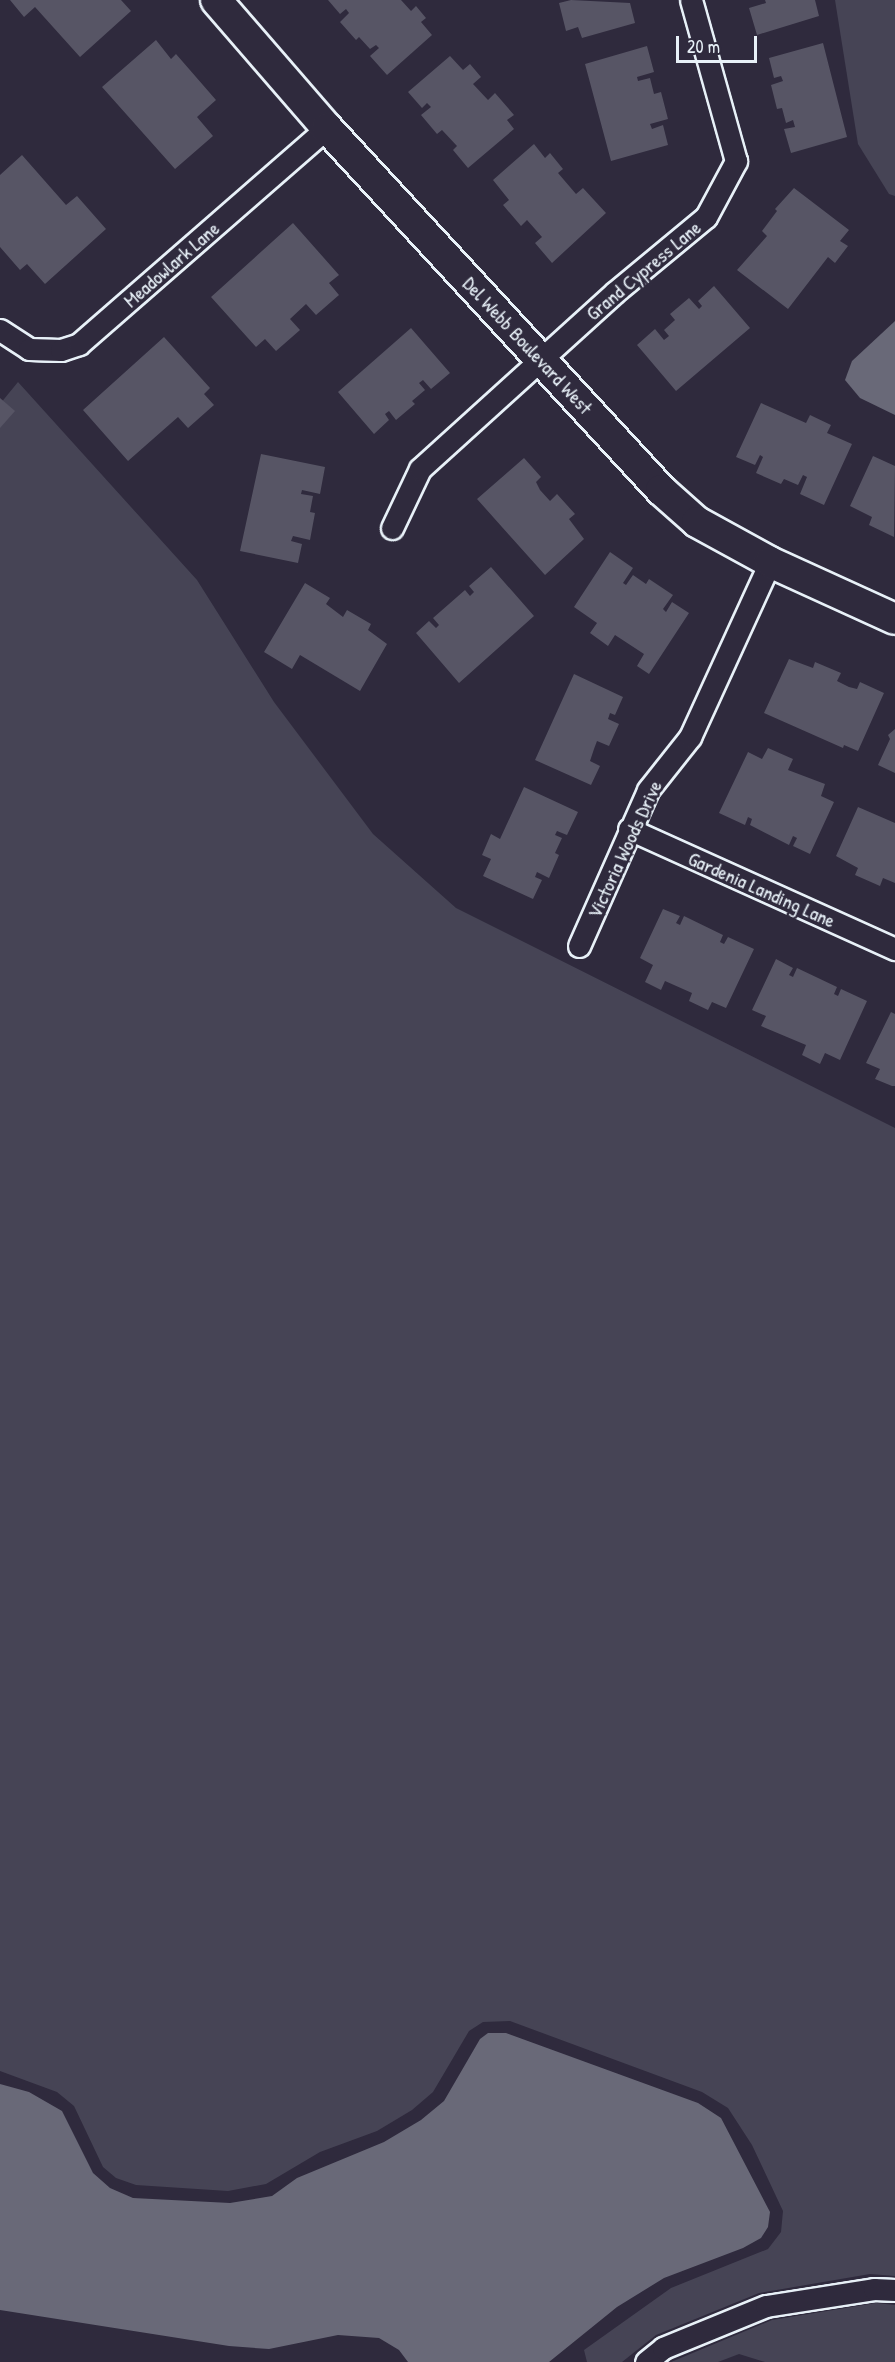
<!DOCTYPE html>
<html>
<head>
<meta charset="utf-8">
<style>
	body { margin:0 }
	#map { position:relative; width:895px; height:2362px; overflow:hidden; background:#2f2a3d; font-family:"Patrick Hand",sans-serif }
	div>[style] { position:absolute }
	.green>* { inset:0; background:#464455 }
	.water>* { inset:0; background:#696978 }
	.building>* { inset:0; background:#575565 }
	.roads { filter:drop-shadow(2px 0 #e8f1f8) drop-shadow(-2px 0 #e8f1f8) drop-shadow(0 2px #e8f1f8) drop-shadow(0 -2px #e8f1f8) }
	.street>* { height:21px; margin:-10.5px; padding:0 10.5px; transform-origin:10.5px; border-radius:10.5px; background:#2f2a3d }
	.secondary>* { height:30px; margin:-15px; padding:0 15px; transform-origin:15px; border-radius:15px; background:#2f2a3d }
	span { translate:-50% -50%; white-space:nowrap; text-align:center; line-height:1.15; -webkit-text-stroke:5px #2f2a3d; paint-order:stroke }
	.street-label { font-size:20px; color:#e8f1f8 }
	.scale { position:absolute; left:676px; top:36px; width:81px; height:27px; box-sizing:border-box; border:3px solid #e8f1f8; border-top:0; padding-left:8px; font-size:18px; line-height:21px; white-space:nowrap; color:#e8f1f8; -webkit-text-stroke:4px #2f2a3d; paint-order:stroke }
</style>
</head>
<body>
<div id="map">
	<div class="green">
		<i style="clip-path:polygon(835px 0,895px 0,895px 196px,889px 194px,858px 144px)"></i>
		<i style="clip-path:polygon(18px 382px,197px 580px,274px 702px,373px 834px,456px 908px,895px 1128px,895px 2276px,870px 2274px,759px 2293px,656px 2335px,622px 2362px,587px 2362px,584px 2350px,671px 2288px,768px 2249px,781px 2232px,783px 2211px,752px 2145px,728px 2108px,702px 2092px,510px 2021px,483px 2022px,469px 2031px,433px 2092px,412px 2110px,377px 2131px,320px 2152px,266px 2184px,228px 2191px,136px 2185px,116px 2178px,103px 2167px,74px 2106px,57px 2092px,0 2071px,0 404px)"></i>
		<i style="clip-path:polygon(876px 2303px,895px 2305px,895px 2362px,765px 2362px,739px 2354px,718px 2362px,671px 2362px,772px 2320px)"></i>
	</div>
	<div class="water">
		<i style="clip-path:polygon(895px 321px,895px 415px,860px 398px,845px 380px,852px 361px)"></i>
		<i style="clip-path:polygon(488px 2033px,506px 2033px,698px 2103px,721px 2118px,770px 2212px,768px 2227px,761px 2238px,743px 2248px,664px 2278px,617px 2307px,549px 2362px,408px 2362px,399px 2350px,379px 2338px,338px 2335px,269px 2349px,229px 2346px,0 2310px,0 2084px,29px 2092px,62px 2111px,93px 2173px,110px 2188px,133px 2198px,230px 2203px,272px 2196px,297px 2178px,384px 2142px,421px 2120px,444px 2101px,480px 2039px)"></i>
	</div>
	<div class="building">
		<i style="clip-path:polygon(10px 0,121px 0,131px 11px,80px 57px,35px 7px,24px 17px)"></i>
		<i style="clip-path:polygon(328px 0,401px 0,411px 11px,416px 6px,426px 18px,421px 22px,432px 35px,387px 75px,370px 56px,379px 48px,376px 45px,370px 49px,359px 37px,356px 40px,340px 22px,349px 13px,346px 9px,340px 14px)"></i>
		<i style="clip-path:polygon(571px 0,630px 3px,635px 23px,582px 38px,578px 27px,566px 31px,559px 3px)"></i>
		<i style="clip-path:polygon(765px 0,815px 0,819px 16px,757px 35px,749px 8px,766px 3px)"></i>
		<i style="clip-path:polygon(156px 40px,171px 59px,176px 54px,216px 100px,197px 117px,213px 136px,175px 169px,102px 87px)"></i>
		<i style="clip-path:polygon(823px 43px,847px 137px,791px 153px,784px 129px,795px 127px,793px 120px,786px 123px,782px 108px,777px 109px,771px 85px,783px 81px,781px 76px,774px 78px,769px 58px)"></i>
		<i style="clip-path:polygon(647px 46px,654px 72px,637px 77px,638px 81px,650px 78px,654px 94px,661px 92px,668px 119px,650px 124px,652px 129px,663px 125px,668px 145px,611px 161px,585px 64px)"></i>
		<i style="clip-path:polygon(450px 56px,463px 70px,470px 64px,481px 77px,473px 84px,488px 100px,495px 93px,514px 115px,507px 120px,514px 129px,468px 168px,453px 150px,457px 146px,442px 130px,437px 134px,421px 115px,431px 107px,427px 103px,422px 108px,408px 92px)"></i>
		<i style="clip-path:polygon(534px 144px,545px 158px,550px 153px,563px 169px,558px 173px,576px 194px,583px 188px,606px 213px,552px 263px,535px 243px,542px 237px,527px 220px,521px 226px,503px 205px,509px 200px,493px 180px)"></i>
		<i style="clip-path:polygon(22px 155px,66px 205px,77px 196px,106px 229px,45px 284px,27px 264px,20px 270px,0 247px,0 175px)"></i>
		<i style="clip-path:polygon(794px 188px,849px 230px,840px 241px,848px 246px,835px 263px,828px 257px,788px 309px,737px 270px,767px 236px,762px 231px,777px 211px,775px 209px)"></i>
		<i style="clip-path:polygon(293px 223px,339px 275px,329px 283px,339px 295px,316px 315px,306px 304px,290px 319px,300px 330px,276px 351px,265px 339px,256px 347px,211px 297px)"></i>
		<i style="clip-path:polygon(714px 286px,750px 328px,676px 391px,637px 345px,655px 329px,664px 340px,669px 336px,664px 330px,675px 320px,670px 314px,689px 298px,699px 309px,702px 306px,698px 301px)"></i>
		<i style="clip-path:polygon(411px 328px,450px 373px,431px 389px,423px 380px,419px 383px,425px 390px,412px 401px,415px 404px,396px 420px,389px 411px,385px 414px,389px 420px,374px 434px,338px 392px)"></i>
		<i style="clip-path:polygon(164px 337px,210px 388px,204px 394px,214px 405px,188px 428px,178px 417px,128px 461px,83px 410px)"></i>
		<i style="clip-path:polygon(0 398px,15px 411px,0 428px)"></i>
		<i style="clip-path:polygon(761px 403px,806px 423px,810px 415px,831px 425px,827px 433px,852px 444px,824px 505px,800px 494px,807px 477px,803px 475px,798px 485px,784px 479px,781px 484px,756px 473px,763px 457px,760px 455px,755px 465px,736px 457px)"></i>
		<i style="clip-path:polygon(261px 454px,325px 467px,320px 494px,302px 490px,301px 494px,313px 496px,310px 512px,315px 513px,310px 540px,293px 536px,291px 541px,302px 544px,298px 563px,240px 551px)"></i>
		<i style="clip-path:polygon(873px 456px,895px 466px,894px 537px,869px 525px,872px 517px,850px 506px)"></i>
		<i style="clip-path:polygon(524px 458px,541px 477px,536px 482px,540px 490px,550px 501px,557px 494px,575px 514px,569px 519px,584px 539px,545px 575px,477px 499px)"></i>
		<i style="clip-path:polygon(610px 552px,633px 568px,623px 583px,626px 585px,633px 575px,646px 584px,649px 579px,673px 595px,663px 609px,666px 612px,672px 602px,689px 613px,649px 674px,637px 666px,644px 654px,615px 635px,608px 646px,590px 633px,597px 623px,574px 607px)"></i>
		<i style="clip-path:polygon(491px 567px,534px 616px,459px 683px,416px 633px,429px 621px,436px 628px,439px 625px,433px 618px,465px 590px,470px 596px,474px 592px,469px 586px)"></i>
		<i style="clip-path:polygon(305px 583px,330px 598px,326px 604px,343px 617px,347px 610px,371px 624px,368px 630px,387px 644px,360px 691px,300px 655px,292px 669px,264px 652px)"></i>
		<i style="clip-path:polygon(789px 659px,813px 668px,815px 662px,841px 673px,837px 681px,849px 687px,857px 689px,860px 682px,884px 693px,858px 751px,844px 745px,843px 748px,764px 713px)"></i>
		<i style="clip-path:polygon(574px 674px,623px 697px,615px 715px,610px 713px,608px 719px,619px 724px,609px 746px,597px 741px,594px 749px,590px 761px,600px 766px,591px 785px,535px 760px)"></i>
		<i style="clip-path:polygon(895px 729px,895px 773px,878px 765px,890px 739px,888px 735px)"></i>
		<i style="clip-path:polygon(768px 748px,793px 759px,788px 770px,825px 784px,821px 796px,834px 802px,810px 854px,793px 846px,797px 838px,793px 836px,789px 845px,750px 825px,752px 819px,748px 817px,745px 825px,719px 813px,748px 752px,762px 759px)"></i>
		<i style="clip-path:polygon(524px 787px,578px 812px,567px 835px,557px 831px,555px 835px,562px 838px,555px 853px,559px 855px,549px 878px,537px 872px,535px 877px,542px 880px,533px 899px,483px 876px,491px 859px,482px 855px,491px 834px,500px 839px)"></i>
		<i style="clip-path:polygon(858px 807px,895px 823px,895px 883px,883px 878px,880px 886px,855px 875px,858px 868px,836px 856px)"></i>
		<i style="clip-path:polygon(663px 909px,680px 916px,676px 923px,680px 925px,684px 916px,723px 935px,720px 942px,724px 944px,728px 937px,754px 949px,726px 1008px,712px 1002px,708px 1010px,689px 1001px,692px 993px,665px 981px,661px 990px,645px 982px,653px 965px,640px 958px)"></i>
		<i style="clip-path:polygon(776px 959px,793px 968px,789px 975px,793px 977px,797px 968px,837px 987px,834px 994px,838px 996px,841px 989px,867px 1001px,840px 1060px,825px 1053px,820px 1064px,802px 1055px,806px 1045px,761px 1026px,766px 1016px,752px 1010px)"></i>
		<i style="clip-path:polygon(891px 1012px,895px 1014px,895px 1086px,892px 1086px,875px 1079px,880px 1069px,866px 1063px)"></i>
	</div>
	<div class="roads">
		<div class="street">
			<i style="left:0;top:330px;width:35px;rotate:33deg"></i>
			<i style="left:29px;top:349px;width:32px;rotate:2deg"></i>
			<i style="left:61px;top:350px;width:19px;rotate:-18deg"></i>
			<i style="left:79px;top:344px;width:329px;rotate:-41.1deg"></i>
			<i style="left:392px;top:528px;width:65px;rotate:-64.6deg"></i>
			<i style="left:420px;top:469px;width:262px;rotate:-42.2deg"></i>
			<i style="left:614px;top:293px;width:119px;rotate:-39.6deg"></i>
			<i style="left:706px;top:217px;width:64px;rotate:-61.8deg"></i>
			<i style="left:736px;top:161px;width:167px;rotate:-105.6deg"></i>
			<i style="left:629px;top:829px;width:292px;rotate:24.3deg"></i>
			<i style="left:579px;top:946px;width:171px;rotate:-66.1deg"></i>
			<i style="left:648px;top:790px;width:68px;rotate:-51.6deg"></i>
			<i style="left:690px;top:737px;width:192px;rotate:-65.4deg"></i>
			<i style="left:646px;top:2362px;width:22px;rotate:-39deg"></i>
			<i style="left:663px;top:2348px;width:111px;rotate:-22.2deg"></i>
			<i style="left:766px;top:2306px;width:109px;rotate:-8.9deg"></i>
			<i style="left:874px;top:2289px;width:21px;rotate:3deg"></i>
		</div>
		<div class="secondary">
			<i style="left:216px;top:0;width:169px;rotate:49.1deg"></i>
			<i style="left:327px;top:128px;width:493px;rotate:47.3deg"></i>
			<i style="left:661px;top:490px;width:48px;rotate:41.6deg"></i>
			<i style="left:697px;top:522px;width:83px;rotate:28.7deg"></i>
			<i style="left:770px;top:562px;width:137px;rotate:24.5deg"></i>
		</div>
	</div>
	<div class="street-label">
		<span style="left:171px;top:264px;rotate:-41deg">Meadowlark Lane</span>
		<span style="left:643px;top:270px;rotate:-40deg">Grand Cypress Lane</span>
		<span style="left:528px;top:345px;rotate:47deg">Del Webb Boulevard West</span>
		<span style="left:624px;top:849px;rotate:-65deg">Victoria Woods Drive</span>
		<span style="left:762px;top:889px;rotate:24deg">Gardenia Landing Lane</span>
	</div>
	<div class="scale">20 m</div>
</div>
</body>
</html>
